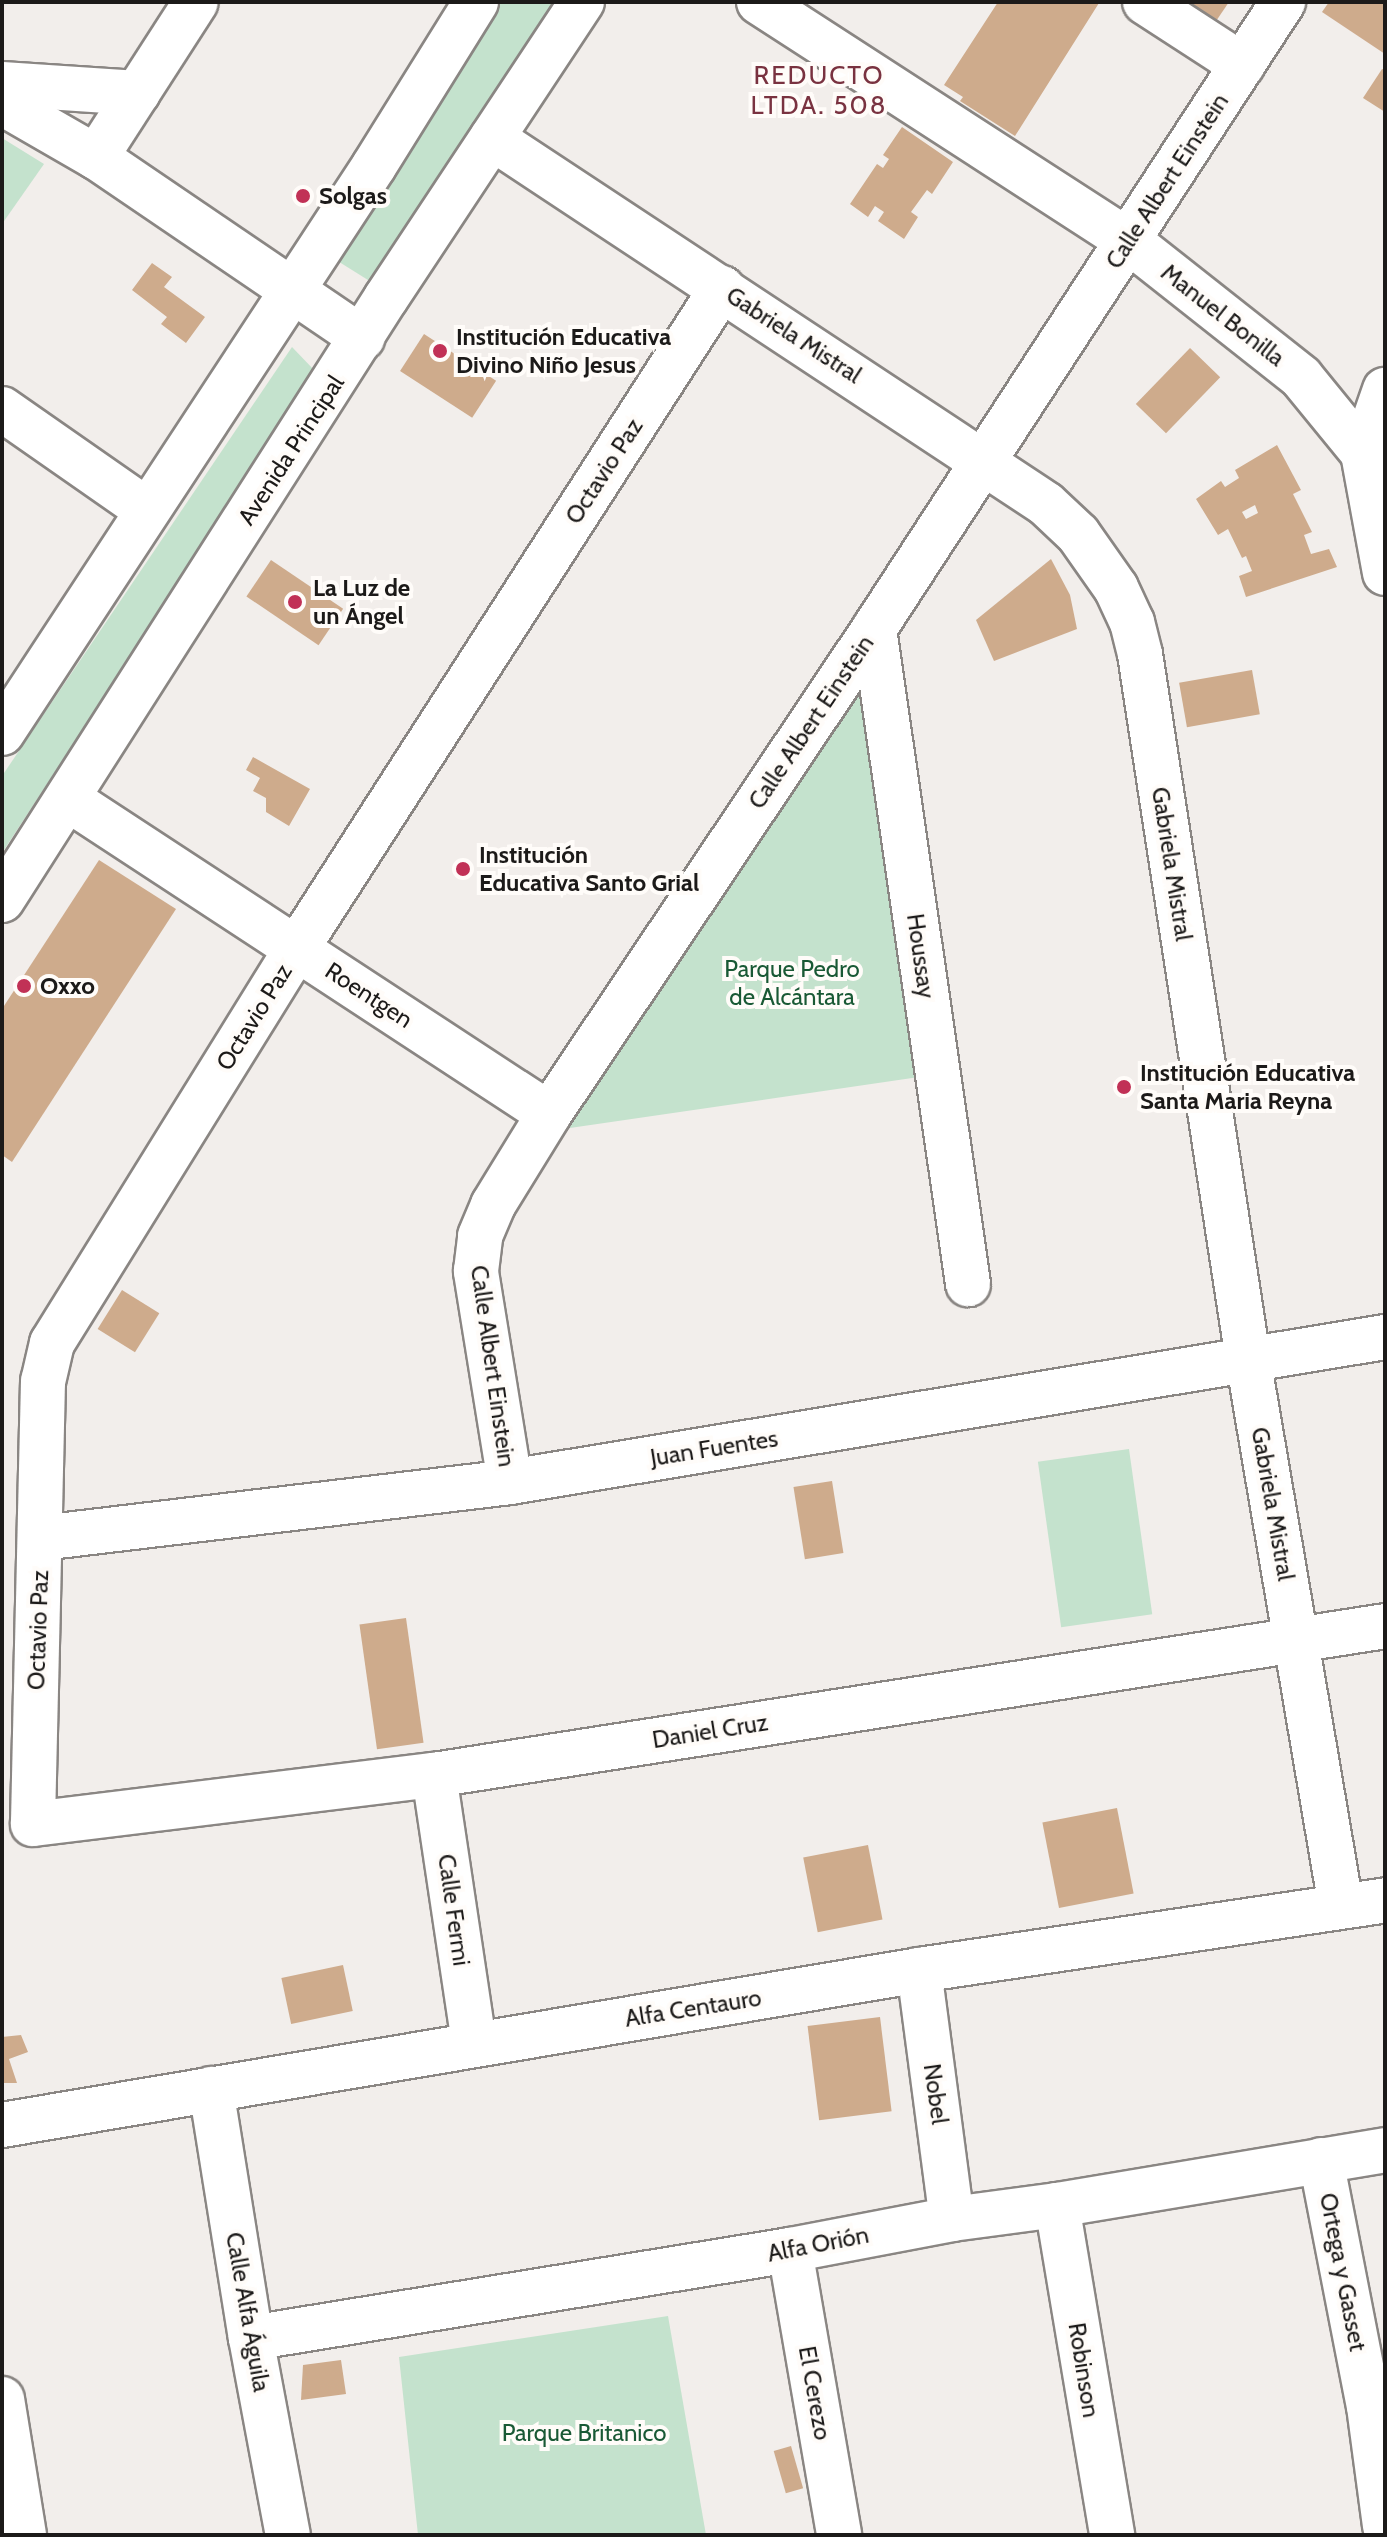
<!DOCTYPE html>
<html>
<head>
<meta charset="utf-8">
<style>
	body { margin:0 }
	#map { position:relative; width:1387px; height:2537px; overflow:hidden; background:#f2eeeb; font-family:Cabin,sans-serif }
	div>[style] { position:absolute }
	.green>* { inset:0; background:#c4e2cd; transform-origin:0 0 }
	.building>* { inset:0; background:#ceab8c; transform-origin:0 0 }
	.roads { filter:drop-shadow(2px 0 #8a8683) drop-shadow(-2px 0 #8a8683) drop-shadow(0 2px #8a8683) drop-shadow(0 -2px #8a8683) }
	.minor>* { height:44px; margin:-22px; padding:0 22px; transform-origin:22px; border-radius:22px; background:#fff }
	.major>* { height:44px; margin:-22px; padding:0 22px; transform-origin:22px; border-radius:22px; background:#fff }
	.dots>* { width:22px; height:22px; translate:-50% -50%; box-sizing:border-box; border:4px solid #fffcf9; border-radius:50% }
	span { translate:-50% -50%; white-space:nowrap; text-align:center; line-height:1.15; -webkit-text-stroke:8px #fffcf9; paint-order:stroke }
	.street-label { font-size:24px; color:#1c1a19 }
	.poi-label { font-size:24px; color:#1c1a19; font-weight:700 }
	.left { translate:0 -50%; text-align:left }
	.park-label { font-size:24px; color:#195935 }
	.neighbourhood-label { font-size:26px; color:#793240; letter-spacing:2px }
	.frame { position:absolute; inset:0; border:4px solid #1c1a19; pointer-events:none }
</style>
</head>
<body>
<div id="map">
	<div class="green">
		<i style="clip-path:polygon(497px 2px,560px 2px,376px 285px,336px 260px)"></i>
		<i style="clip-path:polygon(2px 138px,44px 164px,2px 224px)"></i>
		<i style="clip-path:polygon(292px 347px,316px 372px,2px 853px,2px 776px)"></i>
		<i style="clip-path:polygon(864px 669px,919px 1077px,563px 1129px)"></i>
		<i style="left:1129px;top:1449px;width:167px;height:92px;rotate:82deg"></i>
		<i style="clip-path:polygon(668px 2316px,706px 2535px,418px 2535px,399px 2357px)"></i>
	</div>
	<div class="building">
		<i style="clip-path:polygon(998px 2px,1099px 3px,1015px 136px,960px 101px,963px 97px,944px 85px)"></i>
		<i style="clip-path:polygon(1175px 2px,1229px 2px,1212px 27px)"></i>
		<i style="clip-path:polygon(1329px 2px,1385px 2px,1385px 54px,1322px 12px)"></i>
		<i style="clip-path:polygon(1382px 69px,1385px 70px,1385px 112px,1363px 98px)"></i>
		<i style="clip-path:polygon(902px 127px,953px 162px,932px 194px,927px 190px,911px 212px,918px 217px,904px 239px,878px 221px,884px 212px,875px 206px,868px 217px,850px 204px,877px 164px,883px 168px,889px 159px,883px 155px)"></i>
		<i style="clip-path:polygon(152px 263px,172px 277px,164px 287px,205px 317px,186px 343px,161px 324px,167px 317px,132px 290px)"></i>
		<i style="left:424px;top:334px;width:86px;height:44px;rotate:33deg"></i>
		<i style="left:1190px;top:348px;width:42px;height:78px;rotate:44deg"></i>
		<i style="clip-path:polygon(evenodd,1277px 445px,1301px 490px,1293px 494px,1312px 532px,1304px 535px,1311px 554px,1329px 549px,1337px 567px,1246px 597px,1239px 576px,1252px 571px,1246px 556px,1242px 558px,1228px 529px,1218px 535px,1196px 499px,1221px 481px,1225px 487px,1239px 478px,1235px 470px,1277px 445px,1255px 505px,1258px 513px,1246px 519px,1242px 512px,1255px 505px)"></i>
		<i style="clip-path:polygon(1051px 559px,1070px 595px,1077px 629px,994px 661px,976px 620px)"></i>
		<i style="left:271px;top:560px;width:87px;height:44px;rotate:34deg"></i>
		<i style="left:1252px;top:670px;width:45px;height:74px;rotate:80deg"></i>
		<i style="clip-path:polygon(253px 757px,310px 789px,289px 826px,266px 812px,266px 798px,253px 791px,260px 778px,246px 770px)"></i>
		<i style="clip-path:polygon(99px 860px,176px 909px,12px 1162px,2px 1155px,2px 1009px)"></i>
		<i style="left:122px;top:1290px;width:44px;height:46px;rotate:32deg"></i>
		<i style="left:832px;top:1481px;width:73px;height:39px;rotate:81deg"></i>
		<i style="left:406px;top:1618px;width:126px;height:47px;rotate:82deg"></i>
		<i style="left:1117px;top:1808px;width:87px;height:76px;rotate:79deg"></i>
		<i style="left:868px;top:1845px;width:76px;height:66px;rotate:79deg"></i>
		<i style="left:343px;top:1965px;width:47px;height:63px;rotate:78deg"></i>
		<i style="left:880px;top:2017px;width:95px;height:73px;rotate:83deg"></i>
		<i style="clip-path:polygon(21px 2035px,28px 2052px,9px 2059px,17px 2083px,2px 2083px,2px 2037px)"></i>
		<i style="clip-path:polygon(341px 2360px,346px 2394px,301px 2400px,303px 2365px)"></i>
		<i style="left:791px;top:2446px;width:44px;height:18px;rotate:74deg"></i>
	</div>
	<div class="roads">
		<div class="minor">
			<i style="left:759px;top:2px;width:440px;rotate:32.9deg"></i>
			<i style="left:1129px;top:241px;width:219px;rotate:38.3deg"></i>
			<i style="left:1301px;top:377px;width:98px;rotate:50.8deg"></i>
			<i style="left:1363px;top:453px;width:122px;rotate:79.6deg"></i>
			<i style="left:1145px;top:2px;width:116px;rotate:33deg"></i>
			<i style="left:2px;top:84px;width:136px;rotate:3.8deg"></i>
			<i style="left:2px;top:103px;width:108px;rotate:29.9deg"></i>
			<i style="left:96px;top:157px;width:322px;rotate:34.2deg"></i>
			<i style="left:492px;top:138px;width:664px;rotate:33.45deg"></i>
			<i style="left:1046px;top:504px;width:44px;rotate:43.2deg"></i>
			<i style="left:1078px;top:534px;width:66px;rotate:54.9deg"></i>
			<i style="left:1116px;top:588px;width:38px;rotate:65deg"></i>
			<i style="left:1132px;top:622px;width:33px;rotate:76deg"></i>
			<i style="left:1140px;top:654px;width:713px;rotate:81.29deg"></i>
			<i style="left:1248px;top:1359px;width:555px;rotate:80.35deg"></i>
			<i style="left:96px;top:157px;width:184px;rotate:-57.2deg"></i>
			<i style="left:722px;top:288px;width:785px;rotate:122.78deg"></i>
			<i style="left:297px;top:948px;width:465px;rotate:121.8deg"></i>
			<i style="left:52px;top:1343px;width:39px;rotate:103deg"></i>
			<i style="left:43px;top:1381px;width:443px;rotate:91.3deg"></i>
			<i style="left:33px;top:1824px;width:404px;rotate:-7deg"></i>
			<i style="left:434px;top:1775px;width:963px;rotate:-8.9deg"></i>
			<i style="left:2px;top:409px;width:177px;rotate:34.9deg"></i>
			<i style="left:1363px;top:453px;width:67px;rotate:-70.8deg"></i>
			<i style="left:874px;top:629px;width:662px;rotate:81.83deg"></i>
			<i style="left:68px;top:799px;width:575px;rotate:33.22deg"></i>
			<i style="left:510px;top:1482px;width:214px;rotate:-99.2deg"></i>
			<i style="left:476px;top:1271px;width:35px;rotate:-83deg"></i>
			<i style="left:480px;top:1236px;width:34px;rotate:-67deg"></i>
			<i style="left:493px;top:1205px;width:107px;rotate:-58.4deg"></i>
			<i style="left:549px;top:1114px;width:584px;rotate:-56.17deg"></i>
			<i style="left:874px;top:629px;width:749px;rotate:-56.88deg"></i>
			<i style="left:41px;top:1538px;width:472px;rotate:-6.8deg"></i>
			<i style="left:510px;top:1482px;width:887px;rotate:-9.41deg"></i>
			<i style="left:434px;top:1775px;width:272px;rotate:81.5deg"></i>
			<i style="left:919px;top:1970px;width:251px;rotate:82.5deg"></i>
			<i style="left:211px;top:2089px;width:252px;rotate:80.9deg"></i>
			<i style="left:251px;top:2338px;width:200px;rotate:79.4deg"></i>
			<i style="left:2px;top:2125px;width:930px;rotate:-9.59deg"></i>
			<i style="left:919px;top:1970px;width:471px;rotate:-8.5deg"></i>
			<i style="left:1321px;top:2160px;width:251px;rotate:79deg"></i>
			<i style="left:1369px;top:2406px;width:121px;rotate:82.4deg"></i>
			<i style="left:1057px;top:2205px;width:335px;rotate:80.5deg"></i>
			<i style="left:790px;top:2250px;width:289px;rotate:80.2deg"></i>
			<i style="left:251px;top:2338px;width:546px;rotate:-9.27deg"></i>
			<i style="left:790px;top:2250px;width:165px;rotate:-10.8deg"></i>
			<i style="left:952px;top:2219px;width:106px;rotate:-7.6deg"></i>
			<i style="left:1057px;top:2205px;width:333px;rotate:-9.5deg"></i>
			<i style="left:2px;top:2399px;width:138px;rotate:80.8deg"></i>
		</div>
		<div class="major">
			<i style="left:2px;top:733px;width:678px;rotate:-56.73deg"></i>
			<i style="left:374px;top:166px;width:193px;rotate:-58.1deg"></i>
			<i style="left:2px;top:900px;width:714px;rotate:-57.47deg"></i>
			<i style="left:386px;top:298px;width:355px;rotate:-56.5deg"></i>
		</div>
	</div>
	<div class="dots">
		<i style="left:303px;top:196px;background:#c13156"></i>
		<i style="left:440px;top:351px;background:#c13156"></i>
		<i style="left:295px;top:602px;background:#c13156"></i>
		<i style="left:463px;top:869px;background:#c13156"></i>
		<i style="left:24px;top:986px;background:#c13156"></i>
		<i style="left:1124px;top:1087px;background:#c13156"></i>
	</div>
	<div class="street-label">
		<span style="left:1167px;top:181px;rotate:-57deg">Calle Albert Einstein</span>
		<span style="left:1223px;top:315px;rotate:38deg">Manuel Bonilla</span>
		<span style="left:794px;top:335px;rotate:33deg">Gabriela Mistral</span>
		<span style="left:291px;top:450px;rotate:-57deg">Avenida Principal</span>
		<span style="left:604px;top:471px;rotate:-57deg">Octavio Paz</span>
		<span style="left:811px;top:722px;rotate:-56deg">Calle Albert Einstein</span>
		<span style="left:1172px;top:864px;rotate:81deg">Gabriela Mistral</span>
		<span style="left:921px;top:956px;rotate:82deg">Houssay</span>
		<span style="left:369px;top:995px;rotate:33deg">Roentgen</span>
		<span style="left:254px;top:1017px;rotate:-58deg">Octavio Paz</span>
		<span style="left:493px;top:1366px;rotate:82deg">Calle Albert Einstein</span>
		<span style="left:714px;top:1448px;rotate:-9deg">Juan Fuentes</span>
		<span style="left:1273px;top:1504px;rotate:80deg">Gabriela Mistral</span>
		<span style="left:38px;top:1630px;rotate:-88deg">Octavio Paz</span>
		<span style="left:710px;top:1731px;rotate:-9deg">Daniel Cruz</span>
		<span style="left:454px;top:1910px;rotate:82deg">Calle Fermi</span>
		<span style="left:693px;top:2008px;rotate:-9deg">Alfa Centauro</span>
		<span style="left:936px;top:2094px;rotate:82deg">Nobel</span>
		<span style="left:818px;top:2244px;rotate:-11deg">Alfa Orión</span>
		<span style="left:1343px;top:2272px;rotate:79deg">Ortega y Gasset</span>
		<span style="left:248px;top:2312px;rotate:80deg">Calle Alfa Águila</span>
		<span style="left:1084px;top:2370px;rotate:81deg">Robinson</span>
		<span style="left:815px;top:2393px;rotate:80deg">El Cerezo</span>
	</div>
	<div class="poi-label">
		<span class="left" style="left:319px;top:196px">Solgas</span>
		<span class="left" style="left:456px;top:351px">Institución Educativa<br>Divino Niño Jesus</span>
		<span class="left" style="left:313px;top:602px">La Luz de<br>un Ángel</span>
		<span class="left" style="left:479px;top:869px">Institución<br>Educativa Santo Grial</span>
		<span class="left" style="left:40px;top:986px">Oxxo</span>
		<span class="left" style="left:1140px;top:1087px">Institución Educativa<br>Santa Maria Reyna</span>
	</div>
	<div class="park-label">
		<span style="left:792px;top:983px">Parque Pedro<br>de Alcántara</span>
		<span style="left:584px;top:2433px">Parque Britanico</span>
	</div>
	<div class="neighbourhood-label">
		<span style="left:819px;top:91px">REDUCTO<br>LTDA. 508</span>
	</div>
	<div class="frame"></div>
</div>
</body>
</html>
